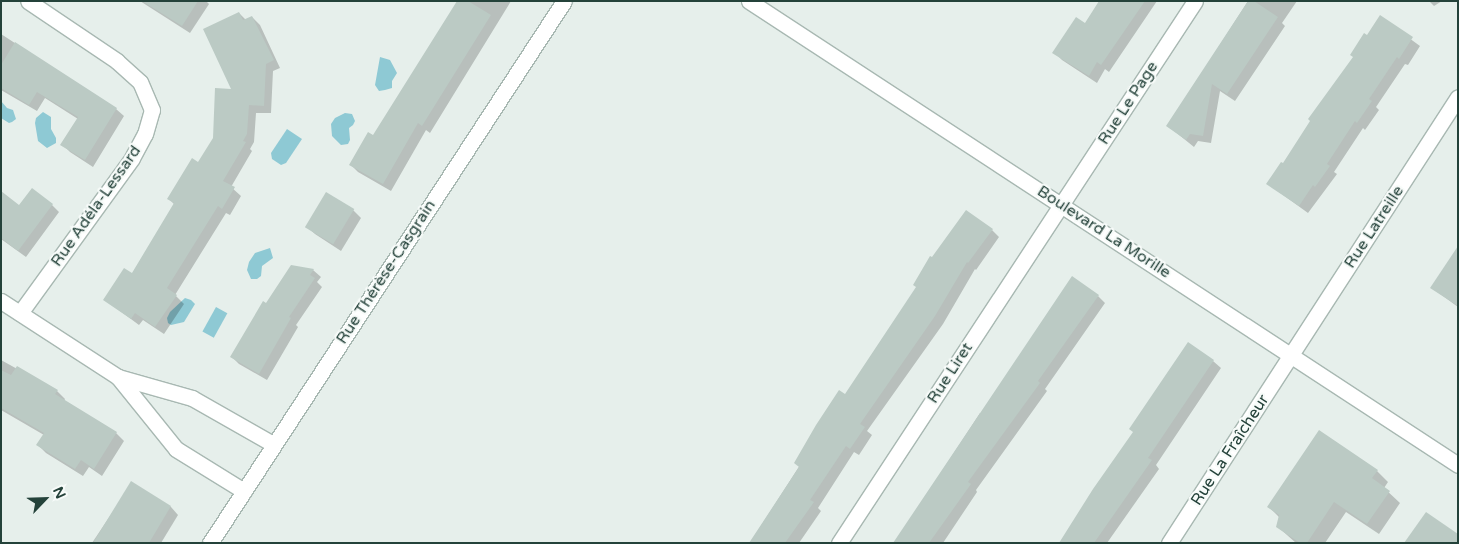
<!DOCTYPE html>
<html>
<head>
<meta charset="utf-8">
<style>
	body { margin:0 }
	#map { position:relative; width:1459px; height:544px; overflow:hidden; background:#e6efeb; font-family:"Varela Round",sans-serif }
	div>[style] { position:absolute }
	.water>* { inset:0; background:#8ec9d4; transform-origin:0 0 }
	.shadow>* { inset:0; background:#0003 }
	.building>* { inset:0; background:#bbcac4; transform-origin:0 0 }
	.roads { filter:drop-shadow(1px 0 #a8b8b2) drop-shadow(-1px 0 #a8b8b2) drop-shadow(0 1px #a8b8b2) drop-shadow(0 -1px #a8b8b2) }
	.street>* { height:15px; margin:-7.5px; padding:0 7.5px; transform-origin:7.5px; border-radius:7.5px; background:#fff }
	.secondary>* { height:15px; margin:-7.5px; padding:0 7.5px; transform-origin:7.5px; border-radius:7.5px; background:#fff }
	span { translate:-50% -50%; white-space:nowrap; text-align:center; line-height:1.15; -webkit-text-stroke:4.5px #f7fbf9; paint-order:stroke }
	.street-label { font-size:16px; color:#24423a }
	.frame { position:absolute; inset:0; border:2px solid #24423a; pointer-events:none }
	.north { position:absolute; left:20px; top:474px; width:50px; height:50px; -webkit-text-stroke:4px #f7fbf9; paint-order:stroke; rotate:66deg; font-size:14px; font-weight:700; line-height:20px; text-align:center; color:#24423a }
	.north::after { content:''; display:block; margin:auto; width:18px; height:22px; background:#24423a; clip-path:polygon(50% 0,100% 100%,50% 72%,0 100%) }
</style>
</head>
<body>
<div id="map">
	<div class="water">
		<i style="clip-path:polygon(380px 57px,390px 60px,397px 73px,392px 81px,392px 88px,385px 90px,379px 91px,375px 85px)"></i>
		<i style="clip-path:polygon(1px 101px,7px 108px,13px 110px,16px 119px,12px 122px,9px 123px,1px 118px)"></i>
		<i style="clip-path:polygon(43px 112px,51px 117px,51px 129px,56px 138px,56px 143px,47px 148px,38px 141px,35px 123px,36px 118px)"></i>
		<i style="clip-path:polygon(345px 113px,352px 114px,355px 121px,353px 125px,349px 128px,350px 140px,348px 144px,341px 145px,332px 136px,331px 124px,335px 118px)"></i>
		<i style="clip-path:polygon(287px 129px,302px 139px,286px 163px,281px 165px,272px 159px,271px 153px)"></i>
		<i style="clip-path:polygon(270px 248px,273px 258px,262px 266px,261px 276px,257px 279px,251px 279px,247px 270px,249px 262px,255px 253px)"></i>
		<i style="clip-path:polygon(185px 298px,191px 300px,195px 304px,184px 322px,171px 325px,168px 323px,167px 318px,170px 312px)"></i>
		<i style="left:216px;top:307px;width:13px;height:28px;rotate:29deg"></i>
	</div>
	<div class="shadow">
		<i style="clip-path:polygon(140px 1px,206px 1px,209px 4px,190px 33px)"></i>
		<i style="clip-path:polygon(468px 1px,511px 1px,430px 133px,426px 130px,391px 191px,358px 172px,350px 164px,373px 137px)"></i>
		<i style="clip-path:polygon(1100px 1px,1157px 1px,1109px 72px,1105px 69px,1097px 83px,1062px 60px,1054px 52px,1085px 24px)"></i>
		<i style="clip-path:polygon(1248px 1px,1297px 1px,1282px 23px,1285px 26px,1235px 101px,1220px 91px,1211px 143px,1198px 141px,1194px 147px,1168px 126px)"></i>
		<i style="clip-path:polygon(1429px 1px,1442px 1px,1434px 6px)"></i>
		<i style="clip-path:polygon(239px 13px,246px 20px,252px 17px,260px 25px,280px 68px,273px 71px,271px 113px,256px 113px,254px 142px,250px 149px,252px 151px,231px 187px,241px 196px,230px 215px,226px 213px,175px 295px,184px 304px,164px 334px,143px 320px,139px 325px,104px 299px,132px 274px,175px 205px,169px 199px,199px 163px,214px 138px,233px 90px)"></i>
		<i style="clip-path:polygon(1380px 17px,1420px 46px,1408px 65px,1405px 64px,1376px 107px,1379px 110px,1365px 130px,1363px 128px,1334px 172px,1337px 174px,1308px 213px,1268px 184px,1283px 165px)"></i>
		<i style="clip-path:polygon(1px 34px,116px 109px,124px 116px,93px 167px,70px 152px,62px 144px,78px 119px,45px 98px,37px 111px,1px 90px)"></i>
		<i style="clip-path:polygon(1px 193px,19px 207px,52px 205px,59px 212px,26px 257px,1px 239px)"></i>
		<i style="clip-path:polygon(327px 194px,353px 210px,361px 218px,341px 251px,315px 234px,307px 227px)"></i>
		<i style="clip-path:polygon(992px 230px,999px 237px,976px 270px,975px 269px,943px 324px,867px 431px,872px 435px,859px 455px,854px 452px,818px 508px,821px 511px,799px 543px,750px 543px,845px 395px)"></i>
		<i style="clip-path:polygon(1458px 248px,1458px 307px,1432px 288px)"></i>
		<i style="clip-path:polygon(313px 270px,321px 277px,317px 282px,322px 287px,296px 325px,298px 327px,267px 380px,239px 364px,232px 357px,266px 305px)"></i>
		<i style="clip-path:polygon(1098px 296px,1105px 303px,1045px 389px,1047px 391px,976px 490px,977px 492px,943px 543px,895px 543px,980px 413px,982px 415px)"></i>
		<i style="clip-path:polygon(1px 360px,57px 391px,65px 399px,64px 401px,116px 433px,124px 441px,102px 476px,89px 467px,83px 476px,46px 453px,38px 445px,44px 435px,1px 410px)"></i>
		<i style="clip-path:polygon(1213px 361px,1221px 368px,1156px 465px,1159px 469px,1107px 543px,1060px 543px,1134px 433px)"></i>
		<i style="clip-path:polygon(1377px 471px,1388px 482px,1384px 488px,1400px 503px,1379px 534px,1346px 512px,1325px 543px,1296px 543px,1278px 527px,1280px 518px,1269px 507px)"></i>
		<i style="clip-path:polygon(132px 483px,171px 507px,178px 515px,161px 543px,92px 543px)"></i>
	</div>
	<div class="building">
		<i style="clip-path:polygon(142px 1px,198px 1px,182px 26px)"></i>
		<i style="clip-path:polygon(457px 1px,468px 1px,491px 15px,422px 126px,418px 123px,383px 184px,349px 165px,368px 132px,373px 135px)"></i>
		<i style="clip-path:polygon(1099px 1px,1145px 1px,1101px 65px,1097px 62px,1089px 76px,1052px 53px,1076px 17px,1085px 23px)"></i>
		<i style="clip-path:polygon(1248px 1px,1254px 1px,1278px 17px,1227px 94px,1212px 84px,1203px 136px,1190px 134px,1186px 140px,1166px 126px)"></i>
		<i style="clip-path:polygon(239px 12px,243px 20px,252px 16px,274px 60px,266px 64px,264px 106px,249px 105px,247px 134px,243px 141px,246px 142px,223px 181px,235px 187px,222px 209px,218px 206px,167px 288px,177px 295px,155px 327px,135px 313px,131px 319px,103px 300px,124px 268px,132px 273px,174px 203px,167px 199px,192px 158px,198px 162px,213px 138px,215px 88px,231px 89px,203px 29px)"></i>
		<i style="clip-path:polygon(1380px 15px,1413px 37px,1399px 59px,1397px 57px,1369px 99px,1372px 101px,1357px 123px,1355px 121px,1327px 164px,1330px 166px,1315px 187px,1313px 185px,1299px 206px,1266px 184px,1281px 162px,1283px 163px,1310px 121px,1308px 119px,1353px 57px,1350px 55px,1364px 33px,1367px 35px)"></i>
		<i style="clip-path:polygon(15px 42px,117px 108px,85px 160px,60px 145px,78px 117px,37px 92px,29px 105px,1px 88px,1px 65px)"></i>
		<i style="clip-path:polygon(32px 188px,53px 204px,18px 251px,1px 238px,1px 191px,19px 205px)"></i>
		<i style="left:326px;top:192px;width:33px;height:41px;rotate:31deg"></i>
		<i style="clip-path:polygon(966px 210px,993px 229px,968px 263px,967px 262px,935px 316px,860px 424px,865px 427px,850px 449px,846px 446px,810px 500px,814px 502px,785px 543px,749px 543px,799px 467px,794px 463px,816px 425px,839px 390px,845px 394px,916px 287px,913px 285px,930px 256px,932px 257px)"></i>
		<i style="clip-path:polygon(1458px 246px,1458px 306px,1430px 288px)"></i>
		<i style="clip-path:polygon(291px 265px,314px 269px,310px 275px,315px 278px,289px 317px,291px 318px,259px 374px,230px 357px,263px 301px,266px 303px)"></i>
		<i style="clip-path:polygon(1072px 276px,1099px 295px,1038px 381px,1040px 383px,968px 482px,971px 484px,929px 543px,893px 543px)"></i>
		<i style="clip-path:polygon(1188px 342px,1214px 360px,1148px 458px,1152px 460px,1094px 543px,1059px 543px,1093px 489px,1133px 432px,1129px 429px)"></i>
		<i style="clip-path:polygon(17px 366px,58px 390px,55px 394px,117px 432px,94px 469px,81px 460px,75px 469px,36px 445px,44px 433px,1px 408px,1px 370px,11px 375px)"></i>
		<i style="clip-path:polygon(1319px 430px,1378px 470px,1372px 478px,1390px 491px,1367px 524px,1334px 502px,1307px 543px,1300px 543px,1276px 527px,1279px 515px,1267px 507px)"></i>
		<i style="clip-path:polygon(131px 481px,171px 506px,149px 543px,93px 543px)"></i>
		<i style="clip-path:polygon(1426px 512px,1458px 534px,1458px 543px,1404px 543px)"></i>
	</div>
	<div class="roads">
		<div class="street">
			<i style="left:1px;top:301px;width:140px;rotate:33deg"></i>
			<i style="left:118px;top:377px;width:92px;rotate:51.1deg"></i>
			<i style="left:176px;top:449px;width:80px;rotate:31.7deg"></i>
			<i style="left:20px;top:313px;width:191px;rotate:-54.1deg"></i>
			<i style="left:132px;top:158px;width:27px;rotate:-62deg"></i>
			<i style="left:145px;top:134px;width:25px;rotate:-74deg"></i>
			<i style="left:152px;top:110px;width:30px;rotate:-113deg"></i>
			<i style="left:140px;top:82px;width:31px;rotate:-138deg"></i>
			<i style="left:117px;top:61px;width:107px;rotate:-146deg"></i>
			<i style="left:118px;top:377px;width:77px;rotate:15.8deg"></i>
			<i style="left:192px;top:398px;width:93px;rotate:29.6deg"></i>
			<i style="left:839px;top:543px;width:648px;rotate:-56.7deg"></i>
			<i style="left:1169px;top:543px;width:531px;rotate:-57.06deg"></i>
		</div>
		<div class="secondary">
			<i style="left:749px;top:1px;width:847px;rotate:33.2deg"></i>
			<i style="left:210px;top:543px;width:647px;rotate:-56.85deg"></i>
		</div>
	</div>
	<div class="street-label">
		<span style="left:1128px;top:103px;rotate:-57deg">Rue Le Page</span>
		<span style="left:96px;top:206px;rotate:-55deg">Rue Adéla-Lessard</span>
		<span style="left:1374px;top:227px;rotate:-57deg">Rue Latreille</span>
		<span style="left:1104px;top:232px;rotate:33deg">Boulevard La Morille</span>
		<span style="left:386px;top:272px;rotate:-57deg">Rue Thérèse-Casgrain</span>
		<span style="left:950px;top:373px;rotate:-57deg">Rue Liret</span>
		<span style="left:1230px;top:450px;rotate:-57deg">Rue La Fraîcheur</span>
	</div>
	<div class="frame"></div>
	<div class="north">N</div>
</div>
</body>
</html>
